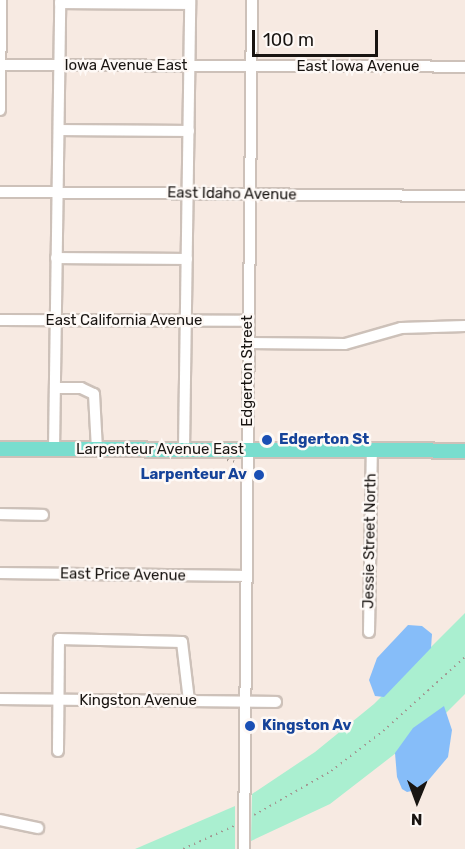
<!DOCTYPE html>
<html>
<head>
<meta charset="utf-8">
<style>
	body { margin:0 }
	#map { position:relative; width:465px; height:849px; overflow:hidden; background:#f7eae2; font-family:Rubik,sans-serif }
	div>[style] { position:absolute }
	.green>* { inset:0; background:#aaefd0 }
	.water>* { inset:0; background:#86bdf9 }
	.path>* { height:1.5px; margin-top:-0.75px; transform-origin:0; background:repeating-linear-gradient(90deg,#a29892 0 1.5px,transparent 0 6px) }
	.roads { filter:drop-shadow(2px 0 #cdc1b9) drop-shadow(-2px 0 #cdc1b9) drop-shadow(0 2px #cdc1b9) drop-shadow(0 -2px #cdc1b9) }
	.minor>* { height:10px; margin:-5px; padding:0 5px; transform-origin:5px; border-radius:5px; background:#fff }
	.major>* { height:14px; margin:-7px; padding:0 7px; transform-origin:7px; border-radius:7px; background:#79ddce }
	.dots>* { width:16px; height:16px; translate:-50% -50%; box-sizing:border-box; border:3px solid #fef9f6; border-radius:50% }
	span { translate:-50% -50%; white-space:nowrap; text-align:center; line-height:1.15; -webkit-text-stroke:5px #fef9f6; paint-order:stroke }
	.street-label { font-size:15px; color:#191512 }
	.transit-label { font-size:15px; color:#164399; font-weight:700 }
	.left { translate:0 -50%; text-align:left }
	.right { translate:-100% -50%; text-align:right }
	.north { position:absolute; left:387px; top:771px; width:60px; height:60px; -webkit-text-stroke:4px #fef9f6; paint-order:stroke; rotate:181deg; font-size:16px; font-weight:700; line-height:24px; text-align:center; color:#191512 }
	.north::after { content:''; display:block; margin:auto; width:21px; height:27px; background:#191512; clip-path:polygon(50% 0,100% 100%,50% 72%,0 100%) }
	.scale { position:absolute; left:252px; top:30px; width:126px; height:27px; box-sizing:border-box; border:3px solid #191512; border-top:0; padding-left:8px; font-size:18px; line-height:21px; white-space:nowrap; color:#191512; -webkit-text-stroke:4px #fef9f6; paint-order:stroke }
</style>
</head>
<body>
<div id="map">
	<div class="green">
		<i style="clip-path:polygon(465px 613px,465px 694px,440px 719px,330px 804px,251px 841px,252px 794px,315px 752px,374px 704px)"></i>
		<i style="clip-path:polygon(235px 806px,235px 849px,135px 849px)"></i>
	</div>
	<div class="water">
		<i style="clip-path:polygon(408px 625px,422px 626px,432px 634px,431px 648px,384px 697px,375px 696px,369px 680px,377px 658px)"></i>
		<i style="clip-path:polygon(444px 706px,452px 730px,448px 757px,421px 789px,407px 792px,402px 789px,397px 777px,395px 753px,413px 728px)"></i>
	</div>
	<div class="path">
		<i style="left:227px;top:460px;width:9px;rotate:13deg"></i>
		<i style="left:254px;top:815px;width:89px;rotate:-29.7deg"></i>
		<i style="left:331px;top:771px;width:66px;rotate:-37.6deg"></i>
		<i style="left:383px;top:731px;width:110px;rotate:-42.1deg"></i>
		<i style="left:183px;top:849px;width:56px;rotate:-24.3deg"></i>
	</div>
	<div class="roads">
		<div class="minor">
			<i style="left:60px;top:3px;width:130px;rotate:0.4deg"></i>
			<i style="left:0;top:65px;width:465px;rotate:0.2deg"></i>
			<i style="left:0;top:110px;width:110px;rotate:-89.5deg"></i>
			<i style="left:59px;top:130px;width:130px;rotate:0.4deg"></i>
			<i style="left:0;top:192px;width:465px;rotate:0.5deg"></i>
			<i style="left:56px;top:258px;width:131px;rotate:0.4deg"></i>
			<i style="left:0;top:320px;width:249px;rotate:0.2deg"></i>
			<i style="left:249px;top:343px;width:96px;rotate:0.6deg"></i>
			<i style="left:345px;top:344px;width:58px;rotate:-15.9deg"></i>
			<i style="left:401px;top:328px;width:64px;rotate:-1.8deg"></i>
			<i style="left:55px;top:388px;width:26px"></i>
			<i style="left:81px;top:388px;width:14px;rotate:25deg"></i>
			<i style="left:94px;top:394px;width:56px;rotate:86.9deg"></i>
			<i style="left:54px;top:450px;width:450px;rotate:-89.2deg"></i>
			<i style="left:184px;top:450px;width:450px;rotate:-89.2deg"></i>
			<i style="left:0;top:514px;width:43px;rotate:1.3deg"></i>
			<i style="left:0;top:573px;width:246px;rotate:0.7deg"></i>
			<i style="left:369px;top:632px;width:181px;rotate:-89.1deg"></i>
			<i style="left:0;top:699px;width:276px;rotate:0.6deg"></i>
			<i style="left:58px;top:751px;width:112px;rotate:-89.5deg"></i>
			<i style="left:59px;top:639px;width:123px;rotate:1.4deg"></i>
			<i style="left:182px;top:642px;width:59px;rotate:83.2deg"></i>
			<i style="left:0;top:820px;width:39px;rotate:12deg"></i>
			<i style="left:244px;top:849px;width:849px;rotate:-89.46deg"></i>
		</div>
		<div class="major">
			<i style="left:0;top:449px;width:465px;rotate:0.2deg"></i>
		</div>
	</div>
	<div class="dots">
		<i style="left:267px;top:440px;background:#1a4fb4"></i>
		<i style="left:259px;top:475px;background:#1a4fb4"></i>
		<i style="left:250px;top:726px;background:#1a4fb4"></i>
	</div>
	<div class="street-label">
		<span style="left:126px;top:66px">Iowa Avenue East</span>
		<span style="left:358px;top:67px">East Iowa Avenue</span>
		<span style="left:232px;top:194px;rotate:1deg">East Idaho Avenue</span>
		<span style="left:124px;top:321px">East California Avenue</span>
		<span style="left:248px;top:371px;rotate:-90deg">Edgerton Street</span>
		<span style="left:160px;top:450px">Larpenteur Avenue East</span>
		<span style="left:370px;top:541px;rotate:-89deg">Jessie Street North</span>
		<span style="left:123px;top:575px;rotate:1deg">East Price Avenue</span>
		<span style="left:138px;top:701px">Kingston Avenue</span>
	</div>
	<div class="transit-label">
		<span class="left" style="left:279px;top:440px">Edgerton St</span>
		<span class="right" style="left:247px;top:475px">Larpenteur Av</span>
		<span class="left" style="left:262px;top:726px">Kingston Av</span>
	</div>
	<div class="north">N</div>
	<div class="scale">100 m</div>
</div>
</body>
</html>
